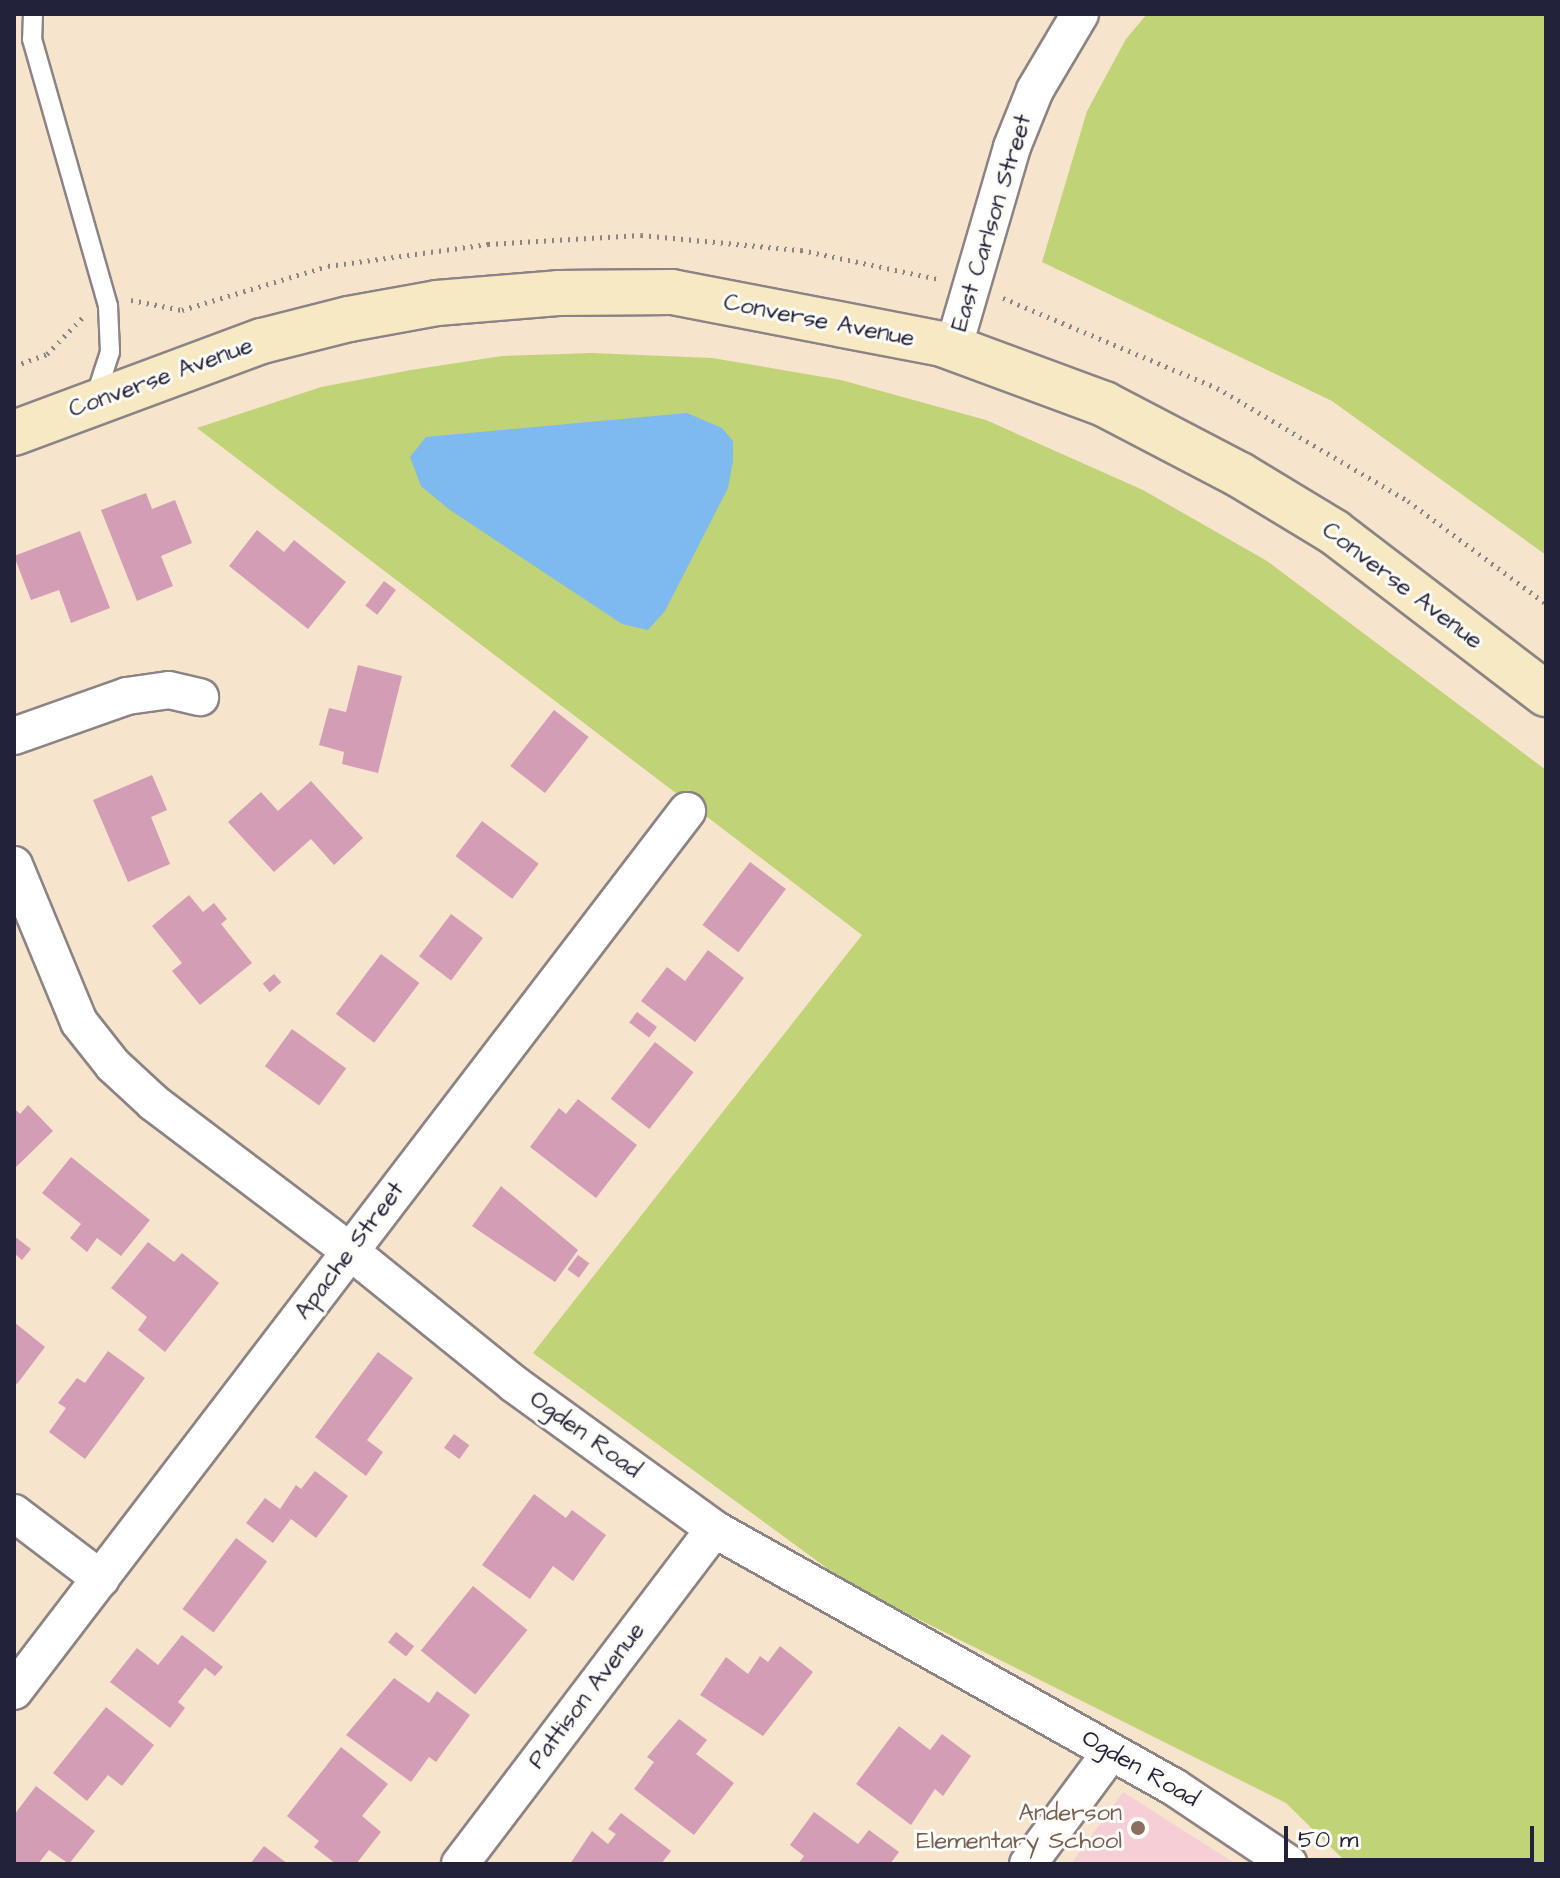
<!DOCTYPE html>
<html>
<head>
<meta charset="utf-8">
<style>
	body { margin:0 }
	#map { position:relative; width:1560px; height:1878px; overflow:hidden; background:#f7e4cd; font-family:"Architects Daughter",sans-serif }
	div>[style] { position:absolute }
	.built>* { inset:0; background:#f6cfd6 }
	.green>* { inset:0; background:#c0d376 }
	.water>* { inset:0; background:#7eb9f0 }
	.building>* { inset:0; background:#d39db6; transform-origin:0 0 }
	.path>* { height:5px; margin-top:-2.5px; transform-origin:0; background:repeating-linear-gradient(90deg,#8c8384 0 2px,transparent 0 8px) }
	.roads { filter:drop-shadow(2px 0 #8c8384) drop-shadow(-2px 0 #8c8384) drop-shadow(0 2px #8c8384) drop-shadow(0 -2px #8c8384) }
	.service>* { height:18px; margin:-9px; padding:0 9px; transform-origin:9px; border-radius:9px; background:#fff }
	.minor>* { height:36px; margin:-18px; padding:0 18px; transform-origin:18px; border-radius:18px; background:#fff }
	.secondary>* { height:44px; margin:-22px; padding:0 22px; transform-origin:22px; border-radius:22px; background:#f6e9c3 }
	.dots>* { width:22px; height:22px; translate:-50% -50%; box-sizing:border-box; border:4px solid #fdfcf7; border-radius:50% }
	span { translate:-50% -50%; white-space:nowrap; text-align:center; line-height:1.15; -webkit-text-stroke:6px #fdfcf7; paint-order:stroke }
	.street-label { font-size:24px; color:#22223b }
	.education-label { font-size:24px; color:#785e54 }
	.right { translate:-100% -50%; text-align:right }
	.frame { position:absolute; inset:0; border:16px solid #22223b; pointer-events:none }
	.scale { position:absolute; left:1284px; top:1826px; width:250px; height:36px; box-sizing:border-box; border:4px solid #22223b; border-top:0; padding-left:10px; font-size:24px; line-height:28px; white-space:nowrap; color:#22223b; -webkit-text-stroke:6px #fdfcf7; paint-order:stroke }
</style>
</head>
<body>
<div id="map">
	<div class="built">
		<i style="clip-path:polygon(1123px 1792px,1236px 1864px,1071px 1864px)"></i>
	</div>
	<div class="green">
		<i style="clip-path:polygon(1147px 14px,1546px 14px,1546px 555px,1332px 401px,1042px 262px,1087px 111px,1126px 39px)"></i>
		<i style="clip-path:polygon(592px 353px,712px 358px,841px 380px,986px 420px,1143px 490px,1267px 561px,1546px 770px,1546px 1864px,1348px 1864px,1286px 1803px,850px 1585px,533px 1353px,862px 935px,197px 428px,321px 387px,411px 370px,502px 356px)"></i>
	</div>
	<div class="water">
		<i style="clip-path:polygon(687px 413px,722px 428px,733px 441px,733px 461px,728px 488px,665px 611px,648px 630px,622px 624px,450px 510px,421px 486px,410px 457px,426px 437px)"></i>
	</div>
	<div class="building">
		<i style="clip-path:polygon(146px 493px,152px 509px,175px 500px,192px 543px,161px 556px,173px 586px,137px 601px,101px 510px)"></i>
		<i style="clip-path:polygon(257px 530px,284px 552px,294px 540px,346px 582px,308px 629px,229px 566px)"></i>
		<i style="clip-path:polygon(80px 531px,110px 608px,71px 623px,59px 590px,31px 600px,14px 556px)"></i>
		<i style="left:384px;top:581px;width:15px;height:31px;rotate:37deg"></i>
		<i style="clip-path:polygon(358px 665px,402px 676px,378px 773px,342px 764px,344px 752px,319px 745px,329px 708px,346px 712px)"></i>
		<i style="left:554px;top:710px;width:44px;height:71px;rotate:38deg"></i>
		<i style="clip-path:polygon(152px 775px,167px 810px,151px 817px,170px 864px,128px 882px,93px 800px)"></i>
		<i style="clip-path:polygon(311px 781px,363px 838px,334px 865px,311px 839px,274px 872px,228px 822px,261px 792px,278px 811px)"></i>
		<i style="left:482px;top:821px;width:71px;height:44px;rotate:37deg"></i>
		<i style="left:750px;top:862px;width:45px;height:79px;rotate:37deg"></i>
		<i style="clip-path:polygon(189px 895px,203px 912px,214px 903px,227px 919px,221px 924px,252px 963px,200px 1005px,172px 971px,182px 963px,152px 926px)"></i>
		<i style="left:451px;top:914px;width:40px;height:53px;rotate:37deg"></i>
		<i style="clip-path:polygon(708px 950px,744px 978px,695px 1042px,641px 1001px,667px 967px,685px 981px)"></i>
		<i style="left:381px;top:954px;width:48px;height:75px;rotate:37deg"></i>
		<i style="left:274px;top:974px;width:11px;height:15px;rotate:49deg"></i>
		<i style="left:637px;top:1012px;width:25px;height:13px;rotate:37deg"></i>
		<i style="left:292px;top:1029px;width:67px;height:46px;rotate:36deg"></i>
		<i style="left:655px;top:1042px;width:49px;height:72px;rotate:38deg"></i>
		<i style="clip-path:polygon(578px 1099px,637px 1145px,596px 1198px,530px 1147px,559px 1108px,566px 1114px)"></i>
		<i style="clip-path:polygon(28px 1105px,53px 1131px,14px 1169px,14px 1108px,20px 1114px)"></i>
		<i style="clip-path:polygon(71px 1157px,150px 1220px,121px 1256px,97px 1238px,87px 1252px,70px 1238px,81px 1224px,42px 1193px)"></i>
		<i style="clip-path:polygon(501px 1186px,578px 1250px,555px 1282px,472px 1226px)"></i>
		<i style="clip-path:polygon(14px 1236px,31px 1249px,22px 1260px,14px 1253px)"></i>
		<i style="clip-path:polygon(148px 1242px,174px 1262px,182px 1253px,219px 1283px,165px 1352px,138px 1330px,147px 1317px,111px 1288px)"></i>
		<i style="left:578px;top:1255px;width:14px;height:18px;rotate:36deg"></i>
		<i style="clip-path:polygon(14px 1322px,45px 1347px,17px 1384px,14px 1382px)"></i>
		<i style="clip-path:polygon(108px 1351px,145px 1378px,85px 1459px,49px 1432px,66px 1408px,58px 1403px,77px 1378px,85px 1383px)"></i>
		<i style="clip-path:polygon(378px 1352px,413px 1378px,367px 1440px,383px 1452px,366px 1476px,315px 1437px)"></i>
		<i style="left:454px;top:1434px;width:19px;height:17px;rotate:36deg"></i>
		<i style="clip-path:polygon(315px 1471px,348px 1496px,316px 1538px,291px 1519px,273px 1543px,246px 1523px,265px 1498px,280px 1509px,296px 1485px,301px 1489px)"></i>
		<i style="clip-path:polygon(534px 1494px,566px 1518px,572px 1510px,606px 1535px,573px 1581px,553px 1566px,530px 1599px,482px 1565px)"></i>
		<i style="left:236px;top:1538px;width:39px;height:89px;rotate:37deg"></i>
		<i style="left:473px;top:1586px;width:70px;height:83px;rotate:39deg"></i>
		<i style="left:396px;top:1632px;width:23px;height:13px;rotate:38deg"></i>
		<i style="clip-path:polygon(182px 1635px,223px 1667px,215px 1676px,205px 1668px,178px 1702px,185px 1708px,170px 1728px,110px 1682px,137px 1648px,158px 1665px)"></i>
		<i style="clip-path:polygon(780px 1646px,813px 1672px,763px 1736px,700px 1695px,726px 1657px,748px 1674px,760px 1656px,768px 1662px)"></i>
		<i style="clip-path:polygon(394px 1678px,429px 1703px,437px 1691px,470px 1715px,436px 1762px,429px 1757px,411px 1782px,346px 1735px)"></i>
		<i style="clip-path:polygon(106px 1707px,154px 1745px,122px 1786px,108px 1775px,87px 1801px,53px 1773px)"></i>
		<i style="clip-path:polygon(679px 1719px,707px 1740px,696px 1754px,734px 1783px,694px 1835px,634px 1789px,654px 1762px,647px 1757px)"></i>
		<i style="clip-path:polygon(899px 1726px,930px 1750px,942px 1734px,971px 1756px,943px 1796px,935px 1789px,911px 1825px,856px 1784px)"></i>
		<i style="clip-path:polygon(341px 1747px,388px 1784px,362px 1816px,381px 1832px,356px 1864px,336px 1864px,314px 1847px,319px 1841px,287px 1816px)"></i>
		<i style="clip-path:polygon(36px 1786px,95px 1831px,69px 1864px,49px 1850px,38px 1864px,14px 1864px,14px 1815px)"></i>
		<i style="clip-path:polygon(814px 1812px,858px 1844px,869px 1830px,899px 1852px,890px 1864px,798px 1864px,804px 1856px,790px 1845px)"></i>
		<i style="clip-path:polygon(621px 1813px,671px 1851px,661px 1864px,570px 1864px,592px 1831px,608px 1844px,616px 1834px,608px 1829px)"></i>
		<i style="clip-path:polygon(264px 1846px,288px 1864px,250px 1864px)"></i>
	</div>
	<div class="path">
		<i style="left:1003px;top:298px;width:232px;rotate:22.8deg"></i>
		<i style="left:1217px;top:388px;width:222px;rotate:30.6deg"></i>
		<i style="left:1408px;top:501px;width:172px;rotate:36.7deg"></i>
		<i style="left:131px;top:300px;width:52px;rotate:11.1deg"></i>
		<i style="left:182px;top:310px;width:152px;rotate:-16.8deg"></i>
		<i style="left:328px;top:266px;width:162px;rotate:-7.8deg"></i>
		<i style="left:488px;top:244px;width:153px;rotate:-3.4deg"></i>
		<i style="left:641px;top:235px;width:161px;rotate:5.4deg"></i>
		<i style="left:801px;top:250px;width:141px;rotate:11.9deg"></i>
		<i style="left:14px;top:366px;width:35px;rotate:-20deg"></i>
		<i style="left:47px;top:354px;width:53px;rotate:-45.8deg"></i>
	</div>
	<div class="roads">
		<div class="service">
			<i style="left:33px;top:14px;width:25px;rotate:92deg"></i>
			<i style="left:32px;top:39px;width:278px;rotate:74.1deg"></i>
			<i style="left:108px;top:306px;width:46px;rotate:87.5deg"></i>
			<i style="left:110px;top:352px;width:48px;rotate:108.1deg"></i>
		</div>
		<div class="minor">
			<i style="left:953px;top:349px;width:210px;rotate:-73.7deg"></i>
			<i style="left:1012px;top:147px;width:61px;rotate:-68deg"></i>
			<i style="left:1035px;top:90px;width:88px;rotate:-59.4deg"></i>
			<i style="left:14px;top:736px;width:120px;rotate:-19.5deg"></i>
			<i style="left:127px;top:696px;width:42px;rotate:-8.1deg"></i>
			<i style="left:169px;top:690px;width:32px;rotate:13deg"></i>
			<i style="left:14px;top:865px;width:170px;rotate:67.5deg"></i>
			<i style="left:79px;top:1022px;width:55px;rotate:51.7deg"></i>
			<i style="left:113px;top:1065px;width:56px;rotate:42.8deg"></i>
			<i style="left:154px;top:1103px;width:246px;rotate:37.1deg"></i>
			<i style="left:350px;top:1251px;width:211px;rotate:39deg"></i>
			<i style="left:514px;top:1384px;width:247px;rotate:35.9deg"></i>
			<i style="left:714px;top:1529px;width:527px;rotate:29.29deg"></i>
			<i style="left:1174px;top:1787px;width:138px;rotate:33.8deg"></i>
			<i style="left:14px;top:1513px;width:109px;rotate:37.2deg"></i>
			<i style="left:14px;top:1691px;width:1108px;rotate:-52.59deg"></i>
			<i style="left:460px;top:1864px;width:420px;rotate:-52.8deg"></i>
			<i style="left:1028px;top:1864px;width:139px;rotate:-53.5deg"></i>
		</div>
		<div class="secondary">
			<i style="left:14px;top:433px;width:265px;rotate:-20.4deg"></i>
			<i style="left:262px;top:341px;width:90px;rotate:-14.2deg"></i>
			<i style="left:349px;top:319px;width:89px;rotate:-10.3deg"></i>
			<i style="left:437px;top:303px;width:121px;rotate:-4.7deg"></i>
			<i style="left:558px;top:293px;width:114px;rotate:-0.5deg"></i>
			<i style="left:672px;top:292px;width:275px;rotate:10.9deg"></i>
			<i style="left:942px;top:344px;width:173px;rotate:20.3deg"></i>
			<i style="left:1104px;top:404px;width:153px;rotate:27.6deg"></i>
			<i style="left:1240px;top:475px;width:110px;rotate:31.2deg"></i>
			<i style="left:1334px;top:532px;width:267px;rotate:37.4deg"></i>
		</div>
	</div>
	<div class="dots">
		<i style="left:1138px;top:1828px;background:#8d6e63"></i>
	</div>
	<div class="street-label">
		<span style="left:992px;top:223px;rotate:-73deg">East Carlson Street</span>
		<span style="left:819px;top:321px;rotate:11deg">Converse Avenue</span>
		<span style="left:161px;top:378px;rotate:-20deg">Converse Avenue</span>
		<span style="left:1402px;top:586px;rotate:37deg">Converse Avenue</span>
		<span style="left:350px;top:1251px;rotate:-53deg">Apache Street</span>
		<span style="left:585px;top:1435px;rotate:36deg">Ogden Road</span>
		<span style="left:587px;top:1696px;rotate:-53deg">Pattison Avenue</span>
		<span style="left:1140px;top:1769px;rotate:30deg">Ogden Road</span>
	</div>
	<div class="education-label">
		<span class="right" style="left:1122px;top:1828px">Anderson<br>Elementary School</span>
	</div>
	<div class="frame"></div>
	<div class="scale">50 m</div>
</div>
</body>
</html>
